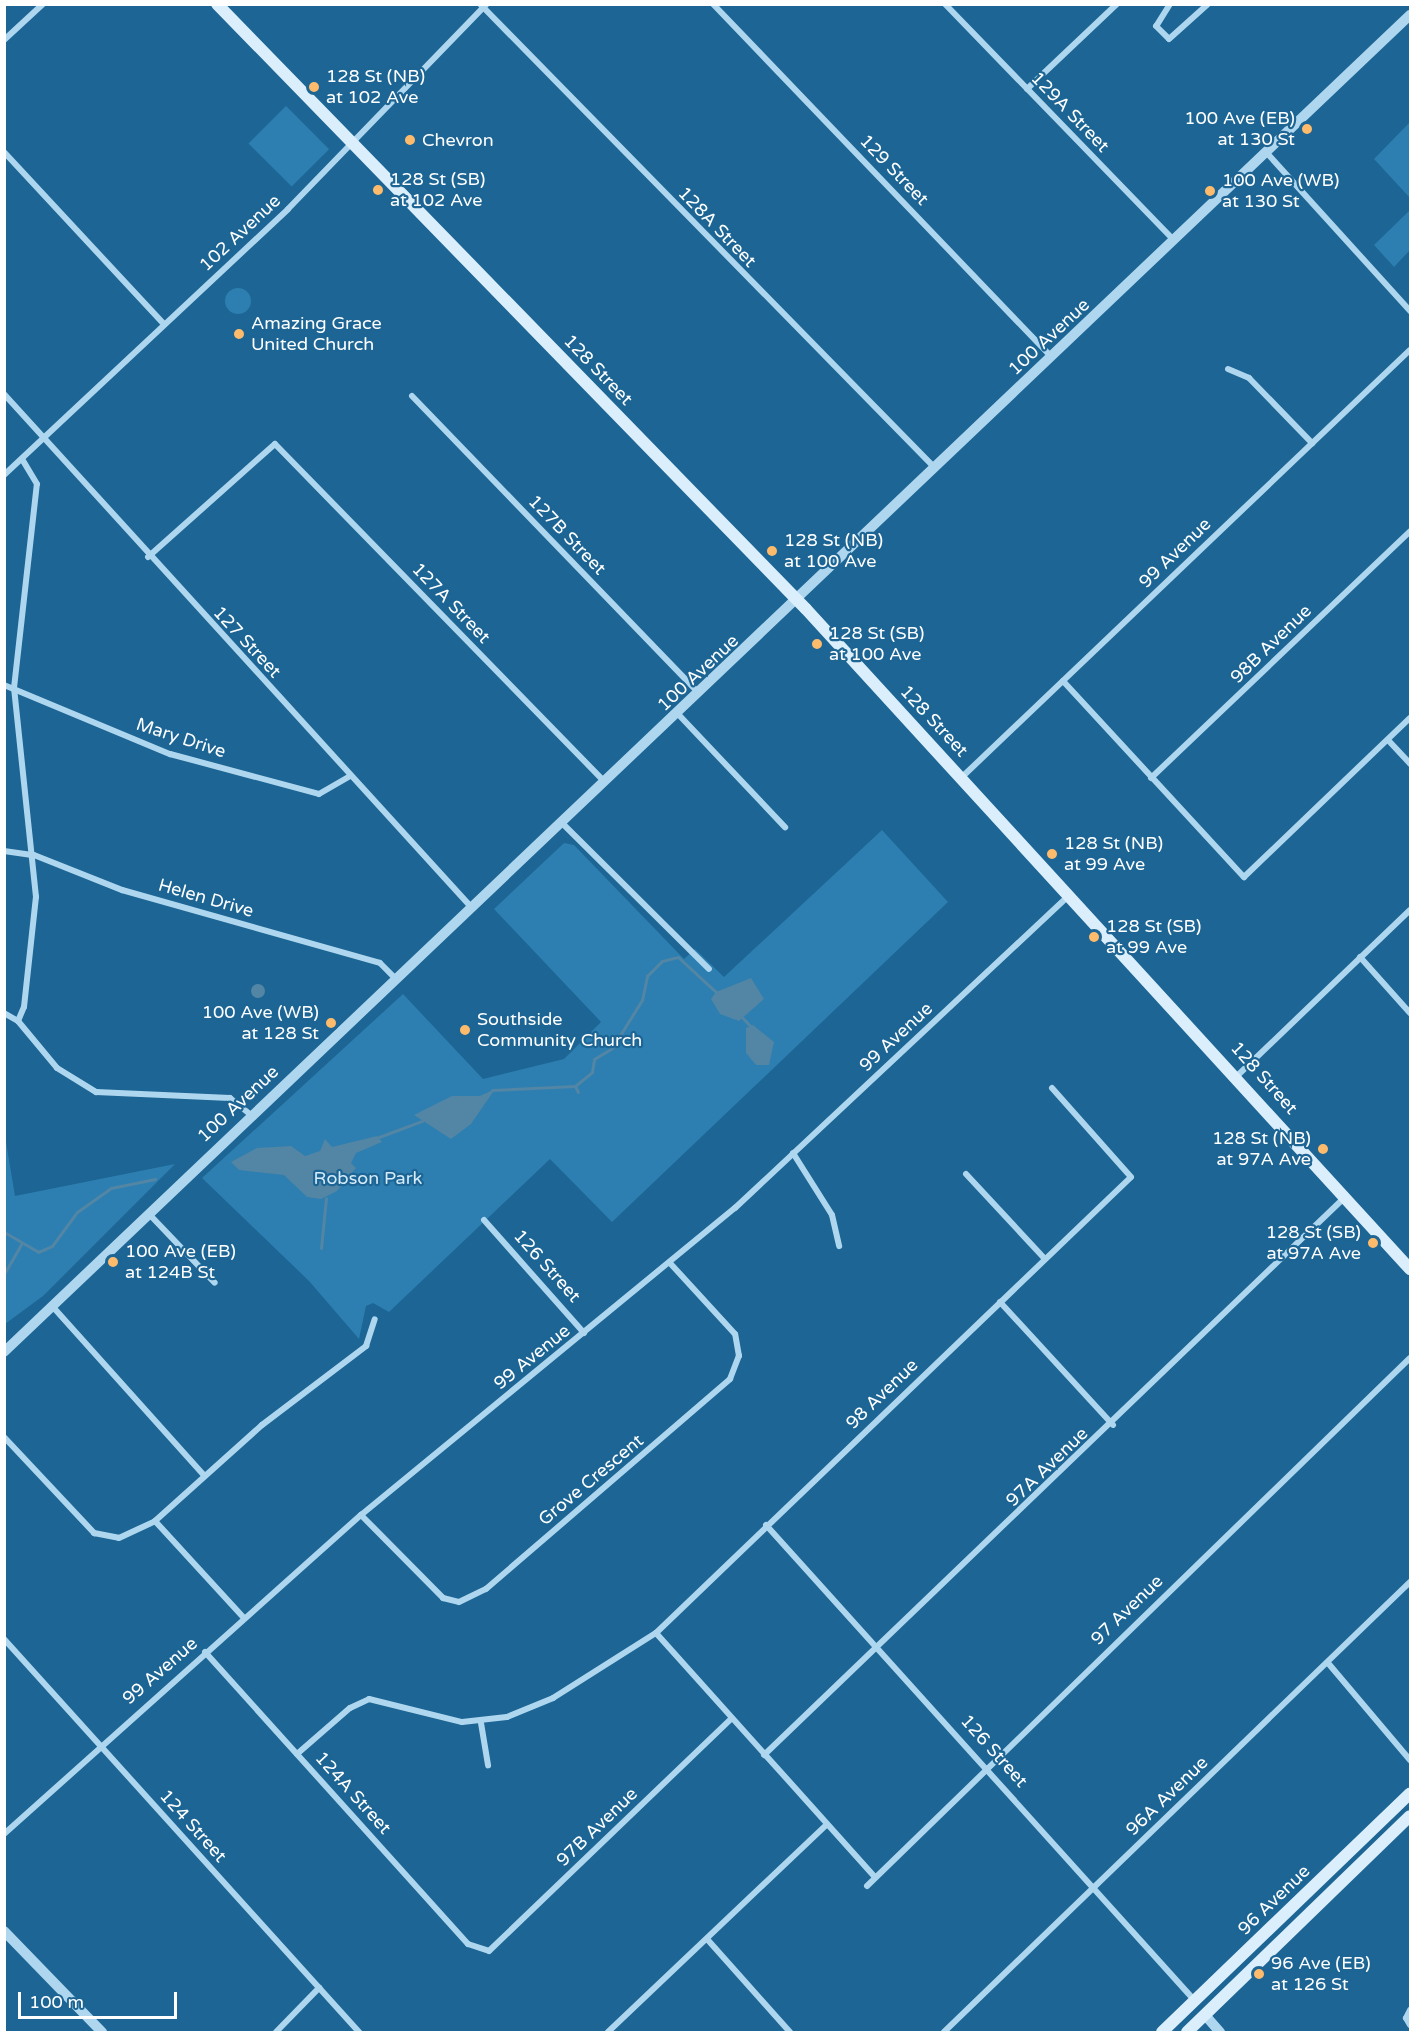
<!DOCTYPE html>
<html>
<head>
<meta charset="utf-8">
<style>
	body { margin:0 }
	#map { position:relative; width:1415px; height:2037px; overflow:hidden; background:#1c6594; font-family:"Varela Round",sans-serif }
	div>[style] { position:absolute }
	.green>* { inset:0; background:#2c7fb0; transform-origin:0 0 }
	.round { border-radius:50% }
	.water>* { inset:0; background:#5385a5 }
	.stream>* { height:3px; margin:-1.5px; padding:0 1.5px; transform-origin:1.5px; border-radius:1.5px; background:#5385a5 }
	.minor>* { height:6px; margin:-3px; padding:0 3px; transform-origin:3px; border-radius:3px; background:#aed7ef }
	.tertiary>* { height:10px; margin:-5px; padding:0 5px; transform-origin:5px; border-radius:5px; background:#aed7ef }
	.secondary>* { height:12px; margin:-6px; padding:0 6px; transform-origin:6px; border-radius:6px; background:#dbeefb }
	.dots>* { width:16px; height:16px; translate:-50% -50%; box-sizing:border-box; border:3px solid #1c6594; border-radius:50% }
	span { translate:-50% -50%; white-space:nowrap; text-align:center; line-height:1.15; -webkit-text-stroke:4.5px #1c6594; paint-order:stroke }
	.poi-label { font-size:18px; color:#fff }
	.left { translate:0 -50%; text-align:left }
	.right { translate:-100% -50%; text-align:right }
	.street-label { font-size:18px; color:#fff }
	.park-label { font-size:18px; color:#d4ecfb }
	.frame { position:absolute; inset:0; border:6px solid #fff; pointer-events:none }
	.scale { position:absolute; left:18px; top:1992px; width:159px; height:27px; box-sizing:border-box; border:3px solid #fff; border-top:0; padding-left:8px; font-size:18px; line-height:21px; white-space:nowrap; color:#fff; -webkit-text-stroke:4px #1c6594; paint-order:stroke }
</style>
</head>
<body>
<div id="map">
	<div class="green">
		<i style="left:286px;top:106px;width:61px;height:53px;rotate:45deg"></i>
		<i style="clip-path:polygon(1410px 122px,1410px 198px,1374px 159px)"></i>
		<i style="clip-path:polygon(1410px 210px,1410px 250px,1394px 267px,1374px 245px)"></i>
		<i class="round" style="left:225px;top:288px;width:26px;height:26px"></i>
		<i style="clip-path:polygon(882px 830px,948px 902px,612px 1222px,550px 1159px,389px 1312px,373px 1303px,366px 1306px,359px 1339px,309px 1281px,202px 1178px,403px 994px,483px 1079px,564px 1059px,601px 1022px,494px 909px,564px 843px,574px 845px,684px 959px,695px 949px,724px 977px)"></i>
		<i style="clip-path:polygon(4px 1130px,15px 1196px,175px 1164px,43px 1296px,5px 1324px)"></i>
	</div>
	<div class="water">
		<i style="clip-path:polygon(751px 978px,764px 999px,739px 1021px,720px 1014px,711px 999px,716px 992px)"></i>
		<i class="round" style="left:251px;top:984px;width:14px;height:14px"></i>
		<i style="clip-path:polygon(753px 1025px,774px 1042px,769px 1065px,756px 1065px,746px 1053px,746px 1028px)"></i>
		<i style="clip-path:polygon(495px 1089px,471px 1124px,451px 1139px,414px 1115px,452px 1096px,480px 1096px)"></i>
		<i style="clip-path:polygon(377px 1136px,382px 1142px,356px 1153px,351px 1163px,356px 1168px,337px 1191px,321px 1199px,307px 1197px,284px 1175px,239px 1170px,231px 1162px,257px 1148px,291px 1146px,305px 1156px,320px 1151px,325px 1139px,332px 1147px)"></i>
	</div>
	<div class="stream">
		<i style="left:740px;top:1015px;width:18px;rotate:47deg"></i>
		<i style="left:492px;top:1090px;width:83px;rotate:-2.8deg"></i>
		<i style="left:578px;top:1092px;width:7px;rotate:-117deg"></i>
		<i style="left:575px;top:1086px;width:22px;rotate:-39deg"></i>
		<i style="left:592px;top:1072px;width:13px;rotate:-81deg"></i>
		<i style="left:594px;top:1059px;width:21px;rotate:-31deg"></i>
		<i style="left:612px;top:1048px;width:57px;rotate:-58deg"></i>
		<i style="left:642px;top:1000px;width:25px;rotate:-78deg"></i>
		<i style="left:647px;top:976px;width:21px;rotate:-45deg"></i>
		<i style="left:662px;top:961px;width:16px;rotate:-14deg"></i>
		<i style="left:678px;top:957px;width:54px;rotate:42.8deg"></i>
		<i style="left:379px;top:1137px;width:46px;rotate:-20.4deg"></i>
		<i style="left:4px;top:1232px;width:39px;rotate:30deg"></i>
		<i style="left:38px;top:1252px;width:15px;rotate:-23deg"></i>
		<i style="left:52px;top:1246px;width:42px;rotate:-53.7deg"></i>
		<i style="left:77px;top:1212px;width:42px;rotate:-35.2deg"></i>
		<i style="left:111px;top:1188px;width:45px;rotate:-11.6deg"></i>
		<i style="left:321px;top:1248px;width:50px;rotate:-84.3deg"></i>
		<i style="left:4px;top:1274px;width:36px;rotate:-60deg"></i>
	</div>
	<div class="minor">
		<i style="left:480px;top:4px;width:650px;rotate:45.56deg"></i>
		<i style="left:713px;top:4px;width:489px;rotate:46.2deg"></i>
		<i style="left:945px;top:4px;width:329px;rotate:45.9deg"></i>
		<i style="left:1170px;top:4px;width:26px;rotate:122deg"></i>
		<i style="left:1156px;top:26px;width:18px;rotate:45deg"></i>
		<i style="left:1169px;top:39px;width:52px;rotate:-41.9deg"></i>
		<i style="left:4px;top:40px;width:53px;rotate:-42.7deg"></i>
		<i style="left:1027px;top:89px;width:124px;rotate:-43.4deg"></i>
		<i style="left:4px;top:152px;width:235px;rotate:47.1deg"></i>
		<i style="left:1266px;top:152px;width:215px;rotate:47.8deg"></i>
		<i style="left:1228px;top:369px;width:23px;rotate:23deg"></i>
		<i style="left:1249px;top:378px;width:91px;rotate:45.9deg"></i>
		<i style="left:4px;top:394px;width:695px;rotate:47.68deg"></i>
		<i style="left:412px;top:396px;width:413px;rotate:46deg"></i>
		<i style="left:4px;top:475px;width:389px;rotate:-43.1deg"></i>
		<i style="left:288px;top:209px;width:286px;rotate:-45.9deg"></i>
		<i style="left:148px;top:557px;width:170px;rotate:-41.7deg"></i>
		<i style="left:275px;top:444px;width:472px;rotate:45.7deg"></i>
		<i style="left:1063px;top:681px;width:267px;rotate:47.3deg"></i>
		<i style="left:1244px;top:877px;width:230px;rotate:-43.8deg"></i>
		<i style="left:4px;top:685px;width:180px;rotate:22.6deg"></i>
		<i style="left:170px;top:754px;width:154px;rotate:15deg"></i>
		<i style="left:319px;top:794px;width:36px;rotate:-30deg"></i>
		<i style="left:678px;top:714px;width:156px;rotate:46.6deg"></i>
		<i style="left:1388px;top:740px;width:33px;rotate:47deg"></i>
		<i style="left:961px;top:778px;width:620px;rotate:-43.63deg"></i>
		<i style="left:1151px;top:778px;width:358px;rotate:-43.6deg"></i>
		<i style="left:562px;top:823px;width:207px;rotate:44.8deg"></i>
		<i style="left:4px;top:851px;width:30px;rotate:8deg"></i>
		<i style="left:34px;top:855px;width:95px;rotate:21.7deg"></i>
		<i style="left:122px;top:890px;width:268px;rotate:15.8deg"></i>
		<i style="left:380px;top:963px;width:23px;rotate:45deg"></i>
		<i style="left:1360px;top:957px;width:75px;rotate:48.2deg"></i>
		<i style="left:4px;top:1013px;width:16px;rotate:30deg"></i>
		<i style="left:18px;top:1021px;width:61px;rotate:50.3deg"></i>
		<i style="left:57px;top:1068px;width:46px;rotate:31.6deg"></i>
		<i style="left:96px;top:1092px;width:134px;rotate:2.6deg"></i>
		<i style="left:230px;top:1098px;width:27px;rotate:39deg"></i>
		<i style="left:18px;top:1021px;width:15px;rotate:-67deg"></i>
		<i style="left:24px;top:1007px;width:111px;rotate:-83.8deg"></i>
		<i style="left:36px;top:897px;width:210px;rotate:-96deg"></i>
		<i style="left:14px;top:688px;width:205px;rotate:-83.6deg"></i>
		<i style="left:37px;top:484px;width:29px;rotate:-121deg"></i>
		<i style="left:1238px;top:1075px;width:238px;rotate:-43.8deg"></i>
		<i style="left:793px;top:1153px;width:73px;rotate:57.8deg"></i>
		<i style="left:832px;top:1215px;width:32px;rotate:77deg"></i>
		<i style="left:966px;top:1174px;width:116px;rotate:47.1deg"></i>
		<i style="left:149px;top:1214px;width:95px;rotate:46.3deg"></i>
		<i style="left:484px;top:1220px;width:151px;rotate:48.5deg"></i>
		<i style="left:1000px;top:1302px;width:167px;rotate:47.4deg"></i>
		<i style="left:53px;top:1307px;width:226px;rotate:48.1deg"></i>
		<i style="left:4px;top:1437px;width:132px;rotate:46.8deg"></i>
		<i style="left:94px;top:1533px;width:25px;rotate:11deg"></i>
		<i style="left:119px;top:1538px;width:40px;rotate:-25deg"></i>
		<i style="left:155px;top:1521px;width:130px;rotate:47.5deg"></i>
		<i style="left:361px;top:1515px;width:117px;rotate:45.3deg"></i>
		<i style="left:443px;top:1598px;width:16px;rotate:14deg"></i>
		<i style="left:459px;top:1602px;width:30px;rotate:-26deg"></i>
		<i style="left:486px;top:1589px;width:322px;rotate:-40.7deg"></i>
		<i style="left:730px;top:1379px;width:25px;rotate:-69deg"></i>
		<i style="left:739px;top:1356px;width:22px;rotate:-100deg"></i>
		<i style="left:735px;top:1334px;width:96px;rotate:-132.5deg"></i>
		<i style="left:155px;top:1521px;width:144px;rotate:-41.9deg"></i>
		<i style="left:262px;top:1425px;width:131px;rotate:-37.2deg"></i>
		<i style="left:366px;top:1346px;width:28px;rotate:-72deg"></i>
		<i style="left:766px;top:1525px;width:641px;rotate:47.97deg"></i>
		<i style="left:656px;top:1633px;width:326px;rotate:48.1deg"></i>
		<i style="left:4px;top:1639px;width:530px;rotate:47.91deg"></i>
		<i style="left:205px;top:1652px;width:393px;rotate:48deg"></i>
		<i style="left:468px;top:1944px;width:22px;rotate:18deg"></i>
		<i style="left:489px;top:1951px;width:335px;rotate:-43.8deg"></i>
		<i style="left:1328px;top:1663px;width:127px;rotate:49.8deg"></i>
		<i style="left:481px;top:1723px;width:43px;rotate:80.5deg"></i>
		<i style="left:297px;top:1754px;width:70px;rotate:-41deg"></i>
		<i style="left:350px;top:1708px;width:21px;rotate:-25deg"></i>
		<i style="left:369px;top:1699px;width:96px;rotate:13.9deg"></i>
		<i style="left:462px;top:1722px;width:45px;rotate:-6.3deg"></i>
		<i style="left:507px;top:1717px;width:50px;rotate:-22.4deg"></i>
		<i style="left:553px;top:1698px;width:122px;rotate:-32.3deg"></i>
		<i style="left:656px;top:1633px;width:658px;rotate:-43.83deg"></i>
		<i style="left:1131px;top:1177px;width:119px;rotate:-131.6deg"></i>
		<i style="left:764px;top:1755px;width:806px;rotate:-43.84deg"></i>
		<i style="left:4px;top:1834px;width:479px;rotate:-41.8deg"></i>
		<i style="left:361px;top:1515px;width:484px;rotate:-39.4deg"></i>
		<i style="left:735px;top:1208px;width:458px;rotate:-43.1deg"></i>
		<i style="left:867px;top:1886px;width:757px;rotate:-44.2deg"></i>
		<i style="left:707px;top:1939px;width:125px;rotate:48.3deg"></i>
		<i style="left:1410px;top:2010px;width:9px;rotate:117deg"></i>
		<i style="left:1406px;top:2018px;width:8px;rotate:60deg"></i>
		<i style="left:276px;top:2032px;width:62px;rotate:-45.7deg"></i>
		<i style="left:608px;top:2032px;width:301px;rotate:-43.5deg"></i>
		<i style="left:944px;top:2032px;width:648px;rotate:-44deg"></i>
	</div>
	<div class="tertiary">
		<i style="left:4px;top:1352px;width:1940px;rotate:-43.56deg"></i>
		<i style="left:4px;top:1931px;width:141px;rotate:45.9deg"></i>
		<i style="left:1205px;top:2015px;width:23px;rotate:49deg"></i>
	</div>
	<div class="secondary">
		<i style="left:217px;top:4px;width:844px;rotate:45.77deg"></i>
		<i style="left:806px;top:609px;width:895px;rotate:47.54deg"></i>
		<i style="left:1162px;top:2032px;width:344px;rotate:-43.9deg"></i>
		<i style="left:1187px;top:2032px;width:310px;rotate:-44.1deg"></i>
	</div>
	<div class="dots">
		<i style="left:314px;top:87px;background:#ffbb6c"></i>
		<i style="left:1307px;top:129px;background:#ffbb6c"></i>
		<i style="left:410px;top:140px;background:#ffbb6c"></i>
		<i style="left:378px;top:190px;background:#ffbb6c"></i>
		<i style="left:1210px;top:191px;background:#ffbb6c"></i>
		<i style="left:239px;top:334px;background:#ffbb6c"></i>
		<i style="left:772px;top:551px;background:#ffbb6c"></i>
		<i style="left:817px;top:644px;background:#ffbb6c"></i>
		<i style="left:1052px;top:854px;background:#ffbb6c"></i>
		<i style="left:1094px;top:937px;background:#ffbb6c"></i>
		<i style="left:331px;top:1023px;background:#ffbb6c"></i>
		<i style="left:465px;top:1030px;background:#ffbb6c"></i>
		<i style="left:1323px;top:1149px;background:#ffbb6c"></i>
		<i style="left:1373px;top:1243px;background:#ffbb6c"></i>
		<i style="left:113px;top:1262px;background:#ffbb6c"></i>
		<i style="left:1259px;top:1974px;background:#ffbb6c"></i>
	</div>
	<div class="poi-label">
		<span class="left" style="left:326px;top:87px">128 St (NB)<br>at 102 Ave</span>
		<span class="right" style="left:1295px;top:129px">100 Ave (EB)<br>at 130 St</span>
		<span class="left" style="left:422px;top:140px">Chevron</span>
		<span class="left" style="left:390px;top:190px">128 St (SB)<br>at 102 Ave</span>
		<span class="left" style="left:1222px;top:191px">100 Ave (WB)<br>at 130 St</span>
		<span class="left" style="left:251px;top:334px">Amazing Grace<br>United Church</span>
		<span class="left" style="left:784px;top:551px">128 St (NB)<br>at 100 Ave</span>
		<span class="left" style="left:829px;top:644px">128 St (SB)<br>at 100 Ave</span>
		<span class="left" style="left:1064px;top:854px">128 St (NB)<br>at 99 Ave</span>
		<span class="left" style="left:1106px;top:937px">128 St (SB)<br>at 99 Ave</span>
		<span class="right" style="left:319px;top:1023px">100 Ave (WB)<br>at 128 St</span>
		<span class="left" style="left:477px;top:1030px">Southside<br>Community Church</span>
		<span class="right" style="left:1311px;top:1149px">128 St (NB)<br>at 97A Ave</span>
		<span class="right" style="left:1361px;top:1243px">128 St (SB)<br>at 97A Ave</span>
		<span class="left" style="left:125px;top:1262px">100 Ave (EB)<br>at 124B St</span>
		<span class="left" style="left:1271px;top:1974px">96 Ave (EB)<br>at 126 St</span>
	</div>
	<div class="street-label">
		<span style="left:1070px;top:112px;rotate:46deg">129A Street</span>
		<span style="left:894px;top:170px;rotate:46deg">129 Street</span>
		<span style="left:717px;top:227px;rotate:46deg">128A Street</span>
		<span style="left:240px;top:233px;rotate:-43deg">102 Avenue</span>
		<span style="left:1049px;top:337px;rotate:-43deg">100 Avenue</span>
		<span style="left:598px;top:370px;rotate:46deg">128 Street</span>
		<span style="left:567px;top:535px;rotate:46deg">127B Street</span>
		<span style="left:1175px;top:553px;rotate:-44deg">99 Avenue</span>
		<span style="left:451px;top:603px;rotate:46deg">127A Street</span>
		<span style="left:247px;top:642px;rotate:47deg">127 Street</span>
		<span style="left:1271px;top:644px;rotate:-44deg">98B Avenue</span>
		<span style="left:698px;top:673px;rotate:-43deg">100 Avenue</span>
		<span style="left:934px;top:721px;rotate:47deg">128 Street</span>
		<span style="left:181px;top:738px;rotate:18deg">Mary Drive</span>
		<span style="left:206px;top:898px;rotate:16deg">Helen Drive</span>
		<span style="left:896px;top:1037px;rotate:-43deg">99 Avenue</span>
		<span style="left:1264px;top:1078px;rotate:48deg">128 Street</span>
		<span style="left:238px;top:1104px;rotate:-43deg">100 Avenue</span>
		<span style="left:547px;top:1266px;rotate:48deg">126 Street</span>
		<span style="left:532px;top:1357px;rotate:-39deg">99 Avenue</span>
		<span style="left:882px;top:1394px;rotate:-44deg">98 Avenue</span>
		<span style="left:1047px;top:1467px;rotate:-44deg">97A Avenue</span>
		<span style="left:591px;top:1480px;rotate:-40deg">Grove Crescent</span>
		<span style="left:1127px;top:1610px;rotate:-44deg">97 Avenue</span>
		<span style="left:160px;top:1671px;rotate:-41deg">99 Avenue</span>
		<span style="left:994px;top:1751px;rotate:48deg">126 Street</span>
		<span style="left:353px;top:1793px;rotate:48deg">124A Street</span>
		<span style="left:1167px;top:1796px;rotate:-44deg">96A Avenue</span>
		<span style="left:193px;top:1826px;rotate:48deg">124 Street</span>
		<span style="left:597px;top:1827px;rotate:-44deg">97B Avenue</span>
		<span style="left:1274px;top:1900px;rotate:-44deg">96 Avenue</span>
	</div>
	<div class="park-label">
		<span style="left:368px;top:1178px">Robson Park</span>
	</div>
	<div class="frame"></div>
	<div class="scale">100 m</div>
</div>
</body>
</html>
